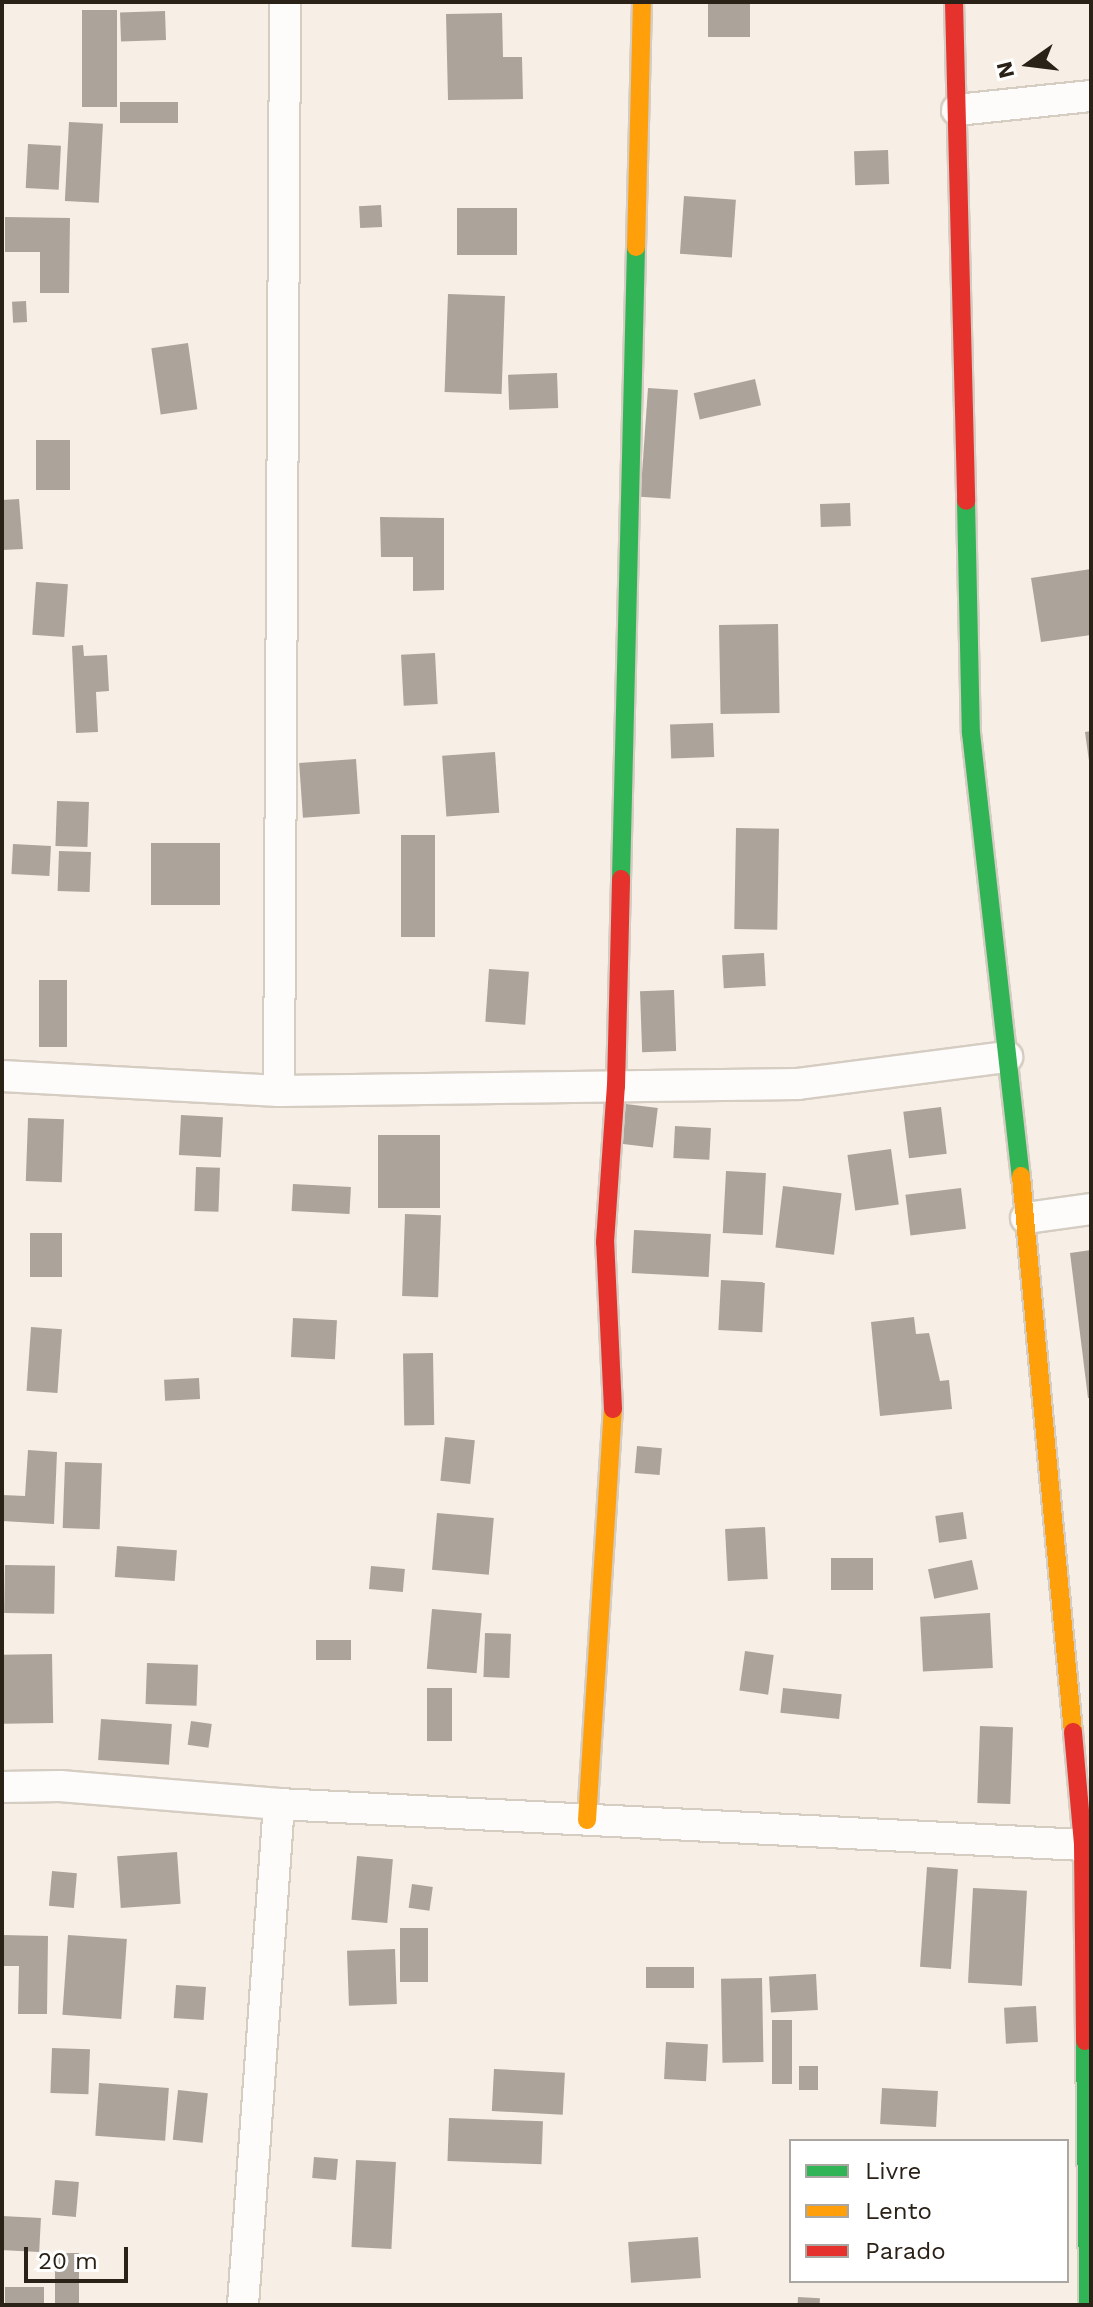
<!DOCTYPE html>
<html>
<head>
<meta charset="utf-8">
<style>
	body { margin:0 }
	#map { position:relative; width:1093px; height:2307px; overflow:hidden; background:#f7eee5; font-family:"Work Sans",sans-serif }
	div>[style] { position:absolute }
	.building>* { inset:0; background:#aca49b; transform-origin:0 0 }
	.roads { filter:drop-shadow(2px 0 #d5ccc2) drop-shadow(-2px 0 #d5ccc2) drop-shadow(0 2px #d5ccc2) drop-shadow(0 -2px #d5ccc2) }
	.street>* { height:30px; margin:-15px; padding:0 15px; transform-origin:15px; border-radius:15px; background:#fefcfb }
	.fast>* { height:18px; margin:-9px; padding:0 9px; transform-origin:9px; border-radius:9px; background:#30b455 }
	.slow>* { height:18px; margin:-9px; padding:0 9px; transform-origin:9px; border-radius:9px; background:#ff9f0a }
	.jam>* { height:18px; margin:-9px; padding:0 9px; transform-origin:9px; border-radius:9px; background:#e5322d }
	span { translate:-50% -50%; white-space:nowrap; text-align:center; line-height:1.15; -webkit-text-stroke:8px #fff; paint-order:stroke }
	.frame { position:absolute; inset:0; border:4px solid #2a2117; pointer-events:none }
	.legend { position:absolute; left:789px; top:2139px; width:280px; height:144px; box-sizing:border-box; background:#fff; border:2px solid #aaa6a2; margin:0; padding:10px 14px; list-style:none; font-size:24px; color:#2a2117 }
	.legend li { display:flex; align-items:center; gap:16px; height:40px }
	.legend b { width:40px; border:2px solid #aaa6a2 }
	.north { position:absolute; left:989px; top:24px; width:80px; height:80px; -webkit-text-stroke:6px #fff; paint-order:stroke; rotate:256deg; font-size:22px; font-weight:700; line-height:32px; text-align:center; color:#2a2117 }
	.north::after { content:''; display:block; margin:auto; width:28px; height:36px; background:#2a2117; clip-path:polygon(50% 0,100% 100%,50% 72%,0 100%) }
	.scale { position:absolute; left:24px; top:2247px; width:104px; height:36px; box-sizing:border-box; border:4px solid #2a2117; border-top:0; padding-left:10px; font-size:24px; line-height:28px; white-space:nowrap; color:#2a2117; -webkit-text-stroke:6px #fff; paint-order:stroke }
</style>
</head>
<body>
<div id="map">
	<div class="building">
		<i style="left:708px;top:2px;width:42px;height:35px"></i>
		<i style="left:82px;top:10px;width:35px;height:97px"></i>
		<i style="left:165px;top:11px;width:29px;height:45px;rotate:88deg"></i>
		<i style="clip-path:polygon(502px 13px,503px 57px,522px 57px,523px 99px,448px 100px,446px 14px)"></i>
		<i style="left:120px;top:102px;width:58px;height:21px"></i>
		<i style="left:69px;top:122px;width:34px;height:79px;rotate:3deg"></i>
		<i style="left:28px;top:144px;width:33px;height:44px;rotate:3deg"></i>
		<i style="left:888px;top:150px;width:34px;height:34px;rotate:88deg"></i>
		<i style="left:684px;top:196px;width:52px;height:58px;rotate:4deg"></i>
		<i style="left:381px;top:205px;width:22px;height:22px;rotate:87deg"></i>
		<i style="left:457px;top:208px;width:60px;height:47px"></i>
		<i style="clip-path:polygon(5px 217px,70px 218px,69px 293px,40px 293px,40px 252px,5px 252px)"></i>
		<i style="left:448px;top:294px;width:57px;height:98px;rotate:2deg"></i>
		<i style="left:26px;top:301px;width:21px;height:14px;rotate:87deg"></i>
		<i style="left:188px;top:343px;width:67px;height:37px;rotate:82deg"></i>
		<i style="left:557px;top:373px;width:35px;height:49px;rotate:88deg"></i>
		<i style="left:755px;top:379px;width:27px;height:63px;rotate:77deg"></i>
		<i style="left:648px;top:388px;width:30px;height:109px;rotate:4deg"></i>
		<i style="left:36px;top:440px;width:34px;height:50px"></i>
		<i style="clip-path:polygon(19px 499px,23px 549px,2px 550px,2px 500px)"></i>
		<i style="left:850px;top:503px;width:23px;height:30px;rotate:88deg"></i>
		<i style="clip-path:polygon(380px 517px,444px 518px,444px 590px,413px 591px,413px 557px,381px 557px)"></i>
		<i style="clip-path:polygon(1091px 569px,1091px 635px,1041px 642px,1031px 578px)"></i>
		<i style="left:36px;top:582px;width:32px;height:53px;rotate:4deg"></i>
		<i style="left:778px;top:624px;width:89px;height:59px;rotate:89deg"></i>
		<i style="clip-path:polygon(83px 645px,84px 656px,107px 655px,109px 691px,96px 692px,98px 732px,76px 733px,72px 646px)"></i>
		<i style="left:435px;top:653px;width:51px;height:34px;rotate:87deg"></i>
		<i style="left:713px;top:723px;width:34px;height:43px;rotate:88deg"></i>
		<i style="clip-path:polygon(1091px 731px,1091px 761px,1089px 761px,1085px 732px)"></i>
		<i style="left:495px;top:752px;width:61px;height:53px;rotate:86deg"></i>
		<i style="left:356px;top:759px;width:55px;height:57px;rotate:86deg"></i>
		<i style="left:57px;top:801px;width:32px;height:45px;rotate:2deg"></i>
		<i style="left:736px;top:828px;width:43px;height:101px;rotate:1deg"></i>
		<i style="left:401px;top:835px;width:34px;height:102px"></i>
		<i style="left:151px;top:843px;width:69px;height:62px"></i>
		<i style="left:13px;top:844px;width:38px;height:30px;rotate:3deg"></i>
		<i style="left:59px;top:851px;width:32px;height:40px;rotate:2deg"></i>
		<i style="left:764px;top:953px;width:33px;height:42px;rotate:87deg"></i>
		<i style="left:489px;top:969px;width:40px;height:53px;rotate:4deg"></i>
		<i style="left:39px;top:980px;width:28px;height:67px"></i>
		<i style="left:674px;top:990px;width:61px;height:34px;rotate:88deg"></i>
		<i style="left:626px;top:1104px;width:32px;height:40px;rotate:7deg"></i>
		<i style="left:941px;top:1107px;width:47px;height:38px;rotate:83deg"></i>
		<i style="left:181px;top:1115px;width:42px;height:40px;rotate:3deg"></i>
		<i style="left:28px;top:1118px;width:36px;height:63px;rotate:2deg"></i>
		<i style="left:675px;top:1126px;width:36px;height:32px;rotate:3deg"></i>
		<i style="left:378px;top:1135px;width:62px;height:73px"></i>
		<i style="left:891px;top:1149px;width:56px;height:44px;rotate:82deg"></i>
		<i style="left:196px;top:1167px;width:24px;height:44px;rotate:2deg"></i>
		<i style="left:726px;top:1171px;width:40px;height:62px;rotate:3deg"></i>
		<i style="left:293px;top:1184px;width:58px;height:27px;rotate:3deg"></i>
		<i style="left:783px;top:1186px;width:59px;height:62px;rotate:7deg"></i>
		<i style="left:961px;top:1188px;width:41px;height:56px;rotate:83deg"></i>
		<i style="left:405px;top:1214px;width:36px;height:82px;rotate:2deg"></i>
		<i style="left:634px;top:1230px;width:77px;height:43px;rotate:3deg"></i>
		<i style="left:30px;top:1233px;width:32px;height:44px"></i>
		<i style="clip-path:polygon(1091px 1250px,1091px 1398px,1088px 1398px,1070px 1253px)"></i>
		<i style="left:721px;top:1280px;width:44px;height:50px;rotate:3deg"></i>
		<i style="clip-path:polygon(914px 1317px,916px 1334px,929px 1333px,940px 1381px,949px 1380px,952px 1409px,880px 1416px,871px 1322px)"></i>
		<i style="left:293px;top:1318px;width:44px;height:39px;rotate:3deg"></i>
		<i style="left:31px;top:1327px;width:31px;height:64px;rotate:4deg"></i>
		<i style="left:433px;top:1353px;width:72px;height:30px;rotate:89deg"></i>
		<i style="left:199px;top:1378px;width:21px;height:35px;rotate:87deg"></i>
		<i style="left:445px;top:1437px;width:30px;height:44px;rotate:6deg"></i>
		<i style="left:637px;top:1446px;width:25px;height:27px;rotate:5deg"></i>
		<i style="clip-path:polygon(28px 1450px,57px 1452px,54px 1524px,2px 1521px,2px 1495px,25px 1496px)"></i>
		<i style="left:65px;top:1462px;width:37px;height:66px;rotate:2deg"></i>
		<i style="left:963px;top:1512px;width:27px;height:28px;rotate:82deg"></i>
		<i style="left:437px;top:1513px;width:57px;height:57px;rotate:5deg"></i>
		<i style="left:765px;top:1527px;width:52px;height:40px;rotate:87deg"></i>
		<i style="left:117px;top:1546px;width:60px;height:31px;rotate:4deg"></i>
		<i style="left:873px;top:1558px;width:32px;height:42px;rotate:90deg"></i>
		<i style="left:972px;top:1560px;width:30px;height:45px;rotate:78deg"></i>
		<i style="left:5px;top:1565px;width:50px;height:48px;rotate:1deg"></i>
		<i style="left:371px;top:1566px;width:34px;height:23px;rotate:5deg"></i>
		<i style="left:432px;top:1609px;width:50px;height:60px;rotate:5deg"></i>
		<i style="left:990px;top:1613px;width:55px;height:70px;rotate:87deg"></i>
		<i style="left:485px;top:1633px;width:26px;height:44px;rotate:2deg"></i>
		<i style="left:316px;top:1640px;width:35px;height:20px"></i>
		<i style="left:745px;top:1651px;width:29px;height:40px;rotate:8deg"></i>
		<i style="left:52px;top:1654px;width:69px;height:50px;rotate:89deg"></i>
		<i style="left:147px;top:1663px;width:51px;height:41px;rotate:2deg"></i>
		<i style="left:427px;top:1688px;width:25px;height:53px"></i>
		<i style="left:783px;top:1688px;width:59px;height:25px;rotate:6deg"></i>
		<i style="left:101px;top:1719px;width:71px;height:41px;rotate:4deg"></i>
		<i style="left:191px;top:1721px;width:21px;height:24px;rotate:8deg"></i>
		<i style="left:980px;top:1726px;width:33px;height:77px;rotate:2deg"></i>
		<i style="left:177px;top:1852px;width:52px;height:60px;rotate:86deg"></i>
		<i style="left:357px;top:1856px;width:36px;height:64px;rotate:5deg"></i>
		<i style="left:927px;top:1867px;width:31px;height:100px;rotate:4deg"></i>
		<i style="left:52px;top:1871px;width:25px;height:35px;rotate:5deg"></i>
		<i style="left:412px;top:1884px;width:21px;height:24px;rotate:8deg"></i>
		<i style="left:973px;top:1888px;width:54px;height:95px;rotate:3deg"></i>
		<i style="left:400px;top:1928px;width:28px;height:54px"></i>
		<i style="clip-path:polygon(2px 1935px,48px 1936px,47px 2014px,18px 2014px,19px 1966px,2px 1966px)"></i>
		<i style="left:68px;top:1935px;width:59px;height:80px;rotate:4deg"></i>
		<i style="left:395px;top:1949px;width:55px;height:48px;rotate:88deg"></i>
		<i style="left:646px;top:1967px;width:48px;height:21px"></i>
		<i style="left:816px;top:1974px;width:36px;height:47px;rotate:87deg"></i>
		<i style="left:762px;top:1978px;width:84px;height:41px;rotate:89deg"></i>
		<i style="left:176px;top:1985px;width:30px;height:33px;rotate:4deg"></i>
		<i style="left:1036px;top:2006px;width:36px;height:32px;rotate:87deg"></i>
		<i style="left:772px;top:2020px;width:20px;height:64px"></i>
		<i style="left:666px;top:2042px;width:42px;height:37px;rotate:3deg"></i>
		<i style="left:52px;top:2048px;width:38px;height:45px;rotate:2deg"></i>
		<i style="left:818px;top:2066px;width:24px;height:19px;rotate:90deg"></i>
		<i style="left:494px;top:2069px;width:71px;height:42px;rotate:3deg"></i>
		<i style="left:99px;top:2083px;width:70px;height:53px;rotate:4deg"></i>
		<i style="left:882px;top:2088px;width:56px;height:36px;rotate:3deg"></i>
		<i style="left:178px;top:2090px;width:30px;height:50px;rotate:6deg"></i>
		<i style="left:449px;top:2118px;width:94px;height:43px;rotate:2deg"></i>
		<i style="left:314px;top:2157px;width:24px;height:21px;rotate:5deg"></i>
		<i style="left:356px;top:2160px;width:40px;height:87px;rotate:3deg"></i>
		<i style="left:55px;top:2180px;width:24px;height:35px;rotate:5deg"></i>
		<i style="left:2px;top:2216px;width:39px;height:34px;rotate:3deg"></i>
		<i style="left:698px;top:2237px;width:41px;height:70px;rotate:86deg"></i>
		<i style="left:55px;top:2253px;width:24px;height:52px"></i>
		<i style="left:5px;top:2287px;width:39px;height:18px"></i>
		<i style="left:798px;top:2297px;width:22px;height:8px;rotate:3deg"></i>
	</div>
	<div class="roads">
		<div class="street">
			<i style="left:957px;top:110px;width:135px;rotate:-6deg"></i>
			<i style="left:2px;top:1076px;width:277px;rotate:3.1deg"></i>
			<i style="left:279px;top:1091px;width:519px;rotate:-0.77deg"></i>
			<i style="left:798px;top:1084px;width:211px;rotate:-7.4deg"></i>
			<i style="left:279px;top:1091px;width:1089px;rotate:-89.68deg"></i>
			<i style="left:1026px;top:1218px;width:66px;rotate:-7.9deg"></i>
			<i style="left:2px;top:1787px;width:58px;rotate:-1deg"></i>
			<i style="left:60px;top:1786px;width:220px;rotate:4.7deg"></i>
			<i style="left:279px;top:1804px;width:805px;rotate:2.92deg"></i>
			<i style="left:243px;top:2305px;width:502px;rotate:-85.89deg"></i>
		</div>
		<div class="fast">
			<i style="left:966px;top:501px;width:232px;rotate:88.8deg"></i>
			<i style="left:971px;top:733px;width:446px;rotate:83.6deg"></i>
			<i style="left:621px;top:879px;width:632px;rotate:-88.64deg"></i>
			<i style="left:1085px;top:2041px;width:264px;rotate:89.3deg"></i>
		</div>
		<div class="slow">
			<i style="left:636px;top:247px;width:245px;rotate:-88.6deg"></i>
			<i style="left:1021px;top:1176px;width:558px;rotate:84.66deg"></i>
			<i style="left:587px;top:1820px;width:412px;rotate:-86.4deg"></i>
		</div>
		<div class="jam">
			<i style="left:954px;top:2px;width:499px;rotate:88.6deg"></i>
			<i style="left:613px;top:1409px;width:167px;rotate:-92.7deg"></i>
			<i style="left:605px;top:1242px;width:156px;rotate:-86deg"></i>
			<i style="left:616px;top:1086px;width:207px;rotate:-88.6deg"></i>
			<i style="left:1073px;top:1732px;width:113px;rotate:84.9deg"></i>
			<i style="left:1083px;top:1845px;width:196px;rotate:89.4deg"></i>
		</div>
	</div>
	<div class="frame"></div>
	<ul class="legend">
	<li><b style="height:10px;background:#30b455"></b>Livre</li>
	<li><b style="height:10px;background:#ff9f0a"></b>Lento</li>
	<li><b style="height:10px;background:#e5322d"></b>Parado</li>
	</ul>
	<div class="north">N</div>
	<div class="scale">20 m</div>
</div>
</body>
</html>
